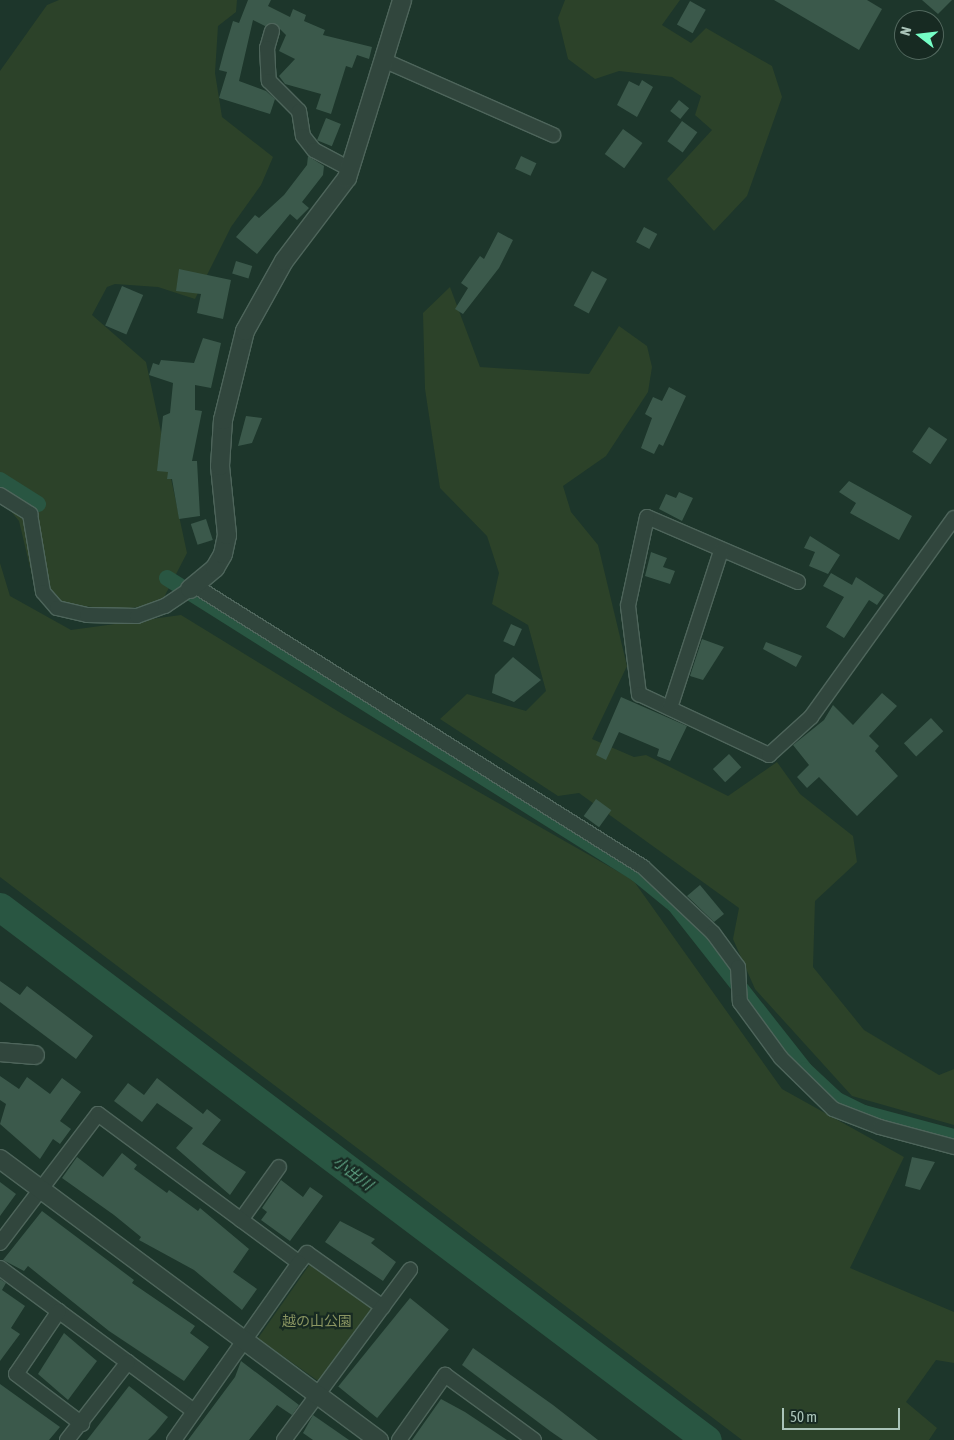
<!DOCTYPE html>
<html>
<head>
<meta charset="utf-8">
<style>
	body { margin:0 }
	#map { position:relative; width:954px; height:1440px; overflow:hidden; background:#1d362b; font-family:"Asap Condensed","Noto Sans JP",sans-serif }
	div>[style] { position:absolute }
	.green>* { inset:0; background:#2c4229; transform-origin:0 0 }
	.canal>* { height:16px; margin:-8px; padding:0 8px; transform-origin:8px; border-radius:8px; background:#295642 }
	.river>* { height:29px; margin:-14.5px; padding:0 14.5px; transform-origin:14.5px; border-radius:14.5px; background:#295642 }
	.building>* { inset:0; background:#3b594b; transform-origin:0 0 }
	.roads { filter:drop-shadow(1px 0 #4e655b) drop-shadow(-1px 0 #4e655b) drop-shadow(0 1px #4e655b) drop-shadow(0 -1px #4e655b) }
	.minor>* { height:14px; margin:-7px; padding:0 7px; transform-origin:7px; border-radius:7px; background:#31463d }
	.tertiary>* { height:18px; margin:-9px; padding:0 9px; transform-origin:9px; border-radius:9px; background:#31463d }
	span { translate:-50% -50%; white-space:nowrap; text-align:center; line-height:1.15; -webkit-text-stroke:4.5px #172a22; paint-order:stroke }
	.park-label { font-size:14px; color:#8a9561 }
	.water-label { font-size:15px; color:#60a686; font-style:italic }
	.north { position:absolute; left:894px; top:10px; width:50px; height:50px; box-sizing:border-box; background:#172a22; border:1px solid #52685e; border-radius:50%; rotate:286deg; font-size:14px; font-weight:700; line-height:20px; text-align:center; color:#aac4b9 }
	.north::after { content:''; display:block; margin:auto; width:18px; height:22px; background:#75fec6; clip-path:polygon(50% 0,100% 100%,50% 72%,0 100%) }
	.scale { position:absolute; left:782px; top:1408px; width:118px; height:22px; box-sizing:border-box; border:2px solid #aac4b9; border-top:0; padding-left:6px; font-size:15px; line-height:18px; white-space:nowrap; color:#aac4b9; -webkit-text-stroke:4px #172a22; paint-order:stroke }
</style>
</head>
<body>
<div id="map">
	<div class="green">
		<i style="clip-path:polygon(59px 0,237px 0,236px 12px,218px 26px,215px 73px,222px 117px,273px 157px,261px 185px,231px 227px,195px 299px,158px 287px,115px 284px,107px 287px,92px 315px,146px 362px,187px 553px,161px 603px,119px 610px,66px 604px,35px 588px,19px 521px,0 498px,0 71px,47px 5px)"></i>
		<i style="clip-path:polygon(565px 0,680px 0,662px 25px,691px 43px,706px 28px,772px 66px,782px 97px,747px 196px,714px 231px,667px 179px,712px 130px,695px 115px,701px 96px,672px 77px,619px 71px,595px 79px,568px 59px,558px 18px)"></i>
		<i style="clip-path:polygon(450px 287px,480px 367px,589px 374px,619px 326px,647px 346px,652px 367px,648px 392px,606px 456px,563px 486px,571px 512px,598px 545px,627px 666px,592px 739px,634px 757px,646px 755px,728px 796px,777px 762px,800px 794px,853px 836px,857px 862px,815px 901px,813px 967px,864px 1030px,939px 1075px,954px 1069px,954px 1125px,852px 1096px,755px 989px,733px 939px,739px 908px,579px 793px,558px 796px,440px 719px,467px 694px,526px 711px,546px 691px,528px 625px,492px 604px,499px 573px,487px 536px,440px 488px,425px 389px,423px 313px)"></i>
		<i style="clip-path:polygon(0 563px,10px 596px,71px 630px,181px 615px,344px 715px,633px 880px,782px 1089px,904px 1157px,850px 1268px,954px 1312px,954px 1363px,936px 1360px,906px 1402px,937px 1428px,929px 1440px,742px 1440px,0 877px)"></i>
		<i style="left:310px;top:1264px;width:76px;height:91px;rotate:35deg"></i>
	</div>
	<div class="canal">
		<i style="left:0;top:480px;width:45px;rotate:32.3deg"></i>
		<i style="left:167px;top:578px;width:555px;rotate:32.2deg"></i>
		<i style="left:637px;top:874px;width:49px;rotate:39.2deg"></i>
		<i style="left:675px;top:905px;width:210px;rotate:51.8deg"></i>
		<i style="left:805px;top:1070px;width:44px;rotate:43.2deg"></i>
		<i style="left:837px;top:1100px;width:30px;rotate:26deg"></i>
		<i style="left:864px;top:1113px;width:93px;rotate:14.9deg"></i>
	</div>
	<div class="river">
		<i style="left:0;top:907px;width:885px;rotate:37.01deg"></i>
	</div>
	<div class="building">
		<i style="clip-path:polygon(248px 0,271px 0,268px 6px,290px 17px,293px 9px,306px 15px,304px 21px,325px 30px,323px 35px,372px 47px,369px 59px,357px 55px,352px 68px,346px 66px,331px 114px,316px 109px,321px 94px,285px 84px,279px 76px,295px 59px,279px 51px,286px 35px,274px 23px,265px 26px,253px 20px,239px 81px,266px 91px,275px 99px,270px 114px,219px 98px,227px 72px,219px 70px,224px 51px,233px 21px,239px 23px)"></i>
		<i style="clip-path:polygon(774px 0,867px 0,882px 9px,859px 50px)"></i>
		<i style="clip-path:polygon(922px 0,952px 0,938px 14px)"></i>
		<i style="left:690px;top:1px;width:18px;height:27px;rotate:29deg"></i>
		<i style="clip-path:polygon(642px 80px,653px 87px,637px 117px,617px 105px,629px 81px,639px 86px)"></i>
		<i style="left:679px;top:100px;width:13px;height:14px;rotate:39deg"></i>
		<i style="left:326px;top:118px;width:16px;height:24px;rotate:22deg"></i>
		<i style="left:682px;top:121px;width:19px;height:25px;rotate:36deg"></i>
		<i style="left:623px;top:129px;width:24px;height:31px;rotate:36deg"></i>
		<i style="clip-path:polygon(308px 156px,324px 166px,323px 175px,302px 202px,309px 208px,297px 220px,290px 214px,257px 254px,236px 237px,255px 215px,259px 218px,284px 195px,307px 165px)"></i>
		<i style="left:521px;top:156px;width:17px;height:14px;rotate:25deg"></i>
		<i style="left:644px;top:227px;width:15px;height:17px;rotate:28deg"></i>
		<i style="clip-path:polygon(498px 232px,513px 240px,499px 268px,463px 314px,455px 309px,468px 288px,461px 283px,480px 256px,484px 259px)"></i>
		<i style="left:236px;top:261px;width:17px;height:13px;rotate:17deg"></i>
		<i style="clip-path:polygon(179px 269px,231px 280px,223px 319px,197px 313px,201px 294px,176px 291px)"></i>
		<i style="left:592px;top:271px;width:17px;height:39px;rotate:28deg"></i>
		<i style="left:122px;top:286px;width:23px;height:43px;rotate:23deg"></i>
		<i style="clip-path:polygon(203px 338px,221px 343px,211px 388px,195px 385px,195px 410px,202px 411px,192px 461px,197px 461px,200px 516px,179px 519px,172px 479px,167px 479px,168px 472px,157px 471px,163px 416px,170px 413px,173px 383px,149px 375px,153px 363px,159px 365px,161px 360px,194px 363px)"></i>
		<i style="clip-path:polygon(669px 387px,686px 396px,663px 446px,659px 444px,654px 454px,641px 448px,652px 418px,645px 414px,653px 397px,662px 401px)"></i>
		<i style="clip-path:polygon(246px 416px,262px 418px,252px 443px,238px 446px)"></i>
		<i style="left:929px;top:427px;width:22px;height:30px;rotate:34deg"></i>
		<i style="clip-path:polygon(849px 481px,912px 516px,899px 540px,850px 513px,856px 503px,839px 492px)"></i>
		<i style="clip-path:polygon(679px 492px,693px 498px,682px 521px,659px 509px,666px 494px,676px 498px)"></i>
		<i style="left:206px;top:519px;width:22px;height:16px;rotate:72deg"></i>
		<i style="clip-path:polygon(810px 536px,840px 555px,828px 574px,809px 566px,815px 552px,804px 548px)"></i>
		<i style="clip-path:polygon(651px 552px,667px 558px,663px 567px,675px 571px,670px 584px,645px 576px)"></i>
		<i style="clip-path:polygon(831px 573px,852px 585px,856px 577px,884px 595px,877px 605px,869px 600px,844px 638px,826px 627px,844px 597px,823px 586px)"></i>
		<i style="left:511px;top:624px;width:12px;height:19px;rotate:24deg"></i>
		<i style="clip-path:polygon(702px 639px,724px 647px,703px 680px,690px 676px)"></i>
		<i style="clip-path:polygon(766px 642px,802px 656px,796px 667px,763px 649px)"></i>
		<i style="clip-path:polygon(513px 657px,541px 680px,514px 702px,492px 693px,495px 675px)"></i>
		<i style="clip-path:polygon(882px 693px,897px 706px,869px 736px,879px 746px,875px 751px,898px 776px,857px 816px,819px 777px,807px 788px,797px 777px,809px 765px,793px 745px,824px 720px,833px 705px,853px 725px)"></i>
		<i style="clip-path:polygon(621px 697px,687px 726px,670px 761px,657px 756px,659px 749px,619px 732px,606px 760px,596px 755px)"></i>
		<i style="left:931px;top:718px;width:18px;height:37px;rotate:47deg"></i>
		<i style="left:729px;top:754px;width:18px;height:22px;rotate:47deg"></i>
		<i style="left:596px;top:799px;width:19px;height:21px;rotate:36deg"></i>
		<i style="clip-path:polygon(700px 885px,724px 914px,714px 922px,687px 896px)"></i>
		<i style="clip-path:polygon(0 981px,20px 995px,27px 986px,93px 1036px,76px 1059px,0 1002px)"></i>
		<i style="clip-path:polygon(0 1076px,19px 1089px,27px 1077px,50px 1094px,62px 1078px,81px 1092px,60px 1121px,71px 1129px,60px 1144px,53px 1139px,40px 1159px,0 1124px,6px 1104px,0 1100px)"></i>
		<i style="clip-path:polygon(157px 1078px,203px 1114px,207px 1109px,221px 1120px,202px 1144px,246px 1172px,230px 1195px,176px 1148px,193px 1128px,157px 1103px,142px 1122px,114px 1101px,128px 1083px,144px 1095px)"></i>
		<i style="clip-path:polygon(122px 1153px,137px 1165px,134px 1169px,167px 1193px,169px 1190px,198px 1211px,200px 1208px,249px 1249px,233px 1272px,257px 1289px,242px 1310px,194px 1270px,139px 1240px,141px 1237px,114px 1215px,62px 1178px,77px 1157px,103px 1177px)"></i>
		<i style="clip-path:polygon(912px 1157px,935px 1162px,920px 1190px,905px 1186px)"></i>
		<i style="clip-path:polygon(281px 1180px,303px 1197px,310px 1187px,323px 1196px,290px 1241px,261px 1220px,267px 1212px,262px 1208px)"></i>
		<i style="clip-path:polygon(0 1182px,16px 1194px,0 1216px)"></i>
		<i style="clip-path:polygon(42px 1211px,134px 1280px,132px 1283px,195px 1326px,190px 1333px,209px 1347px,184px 1381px,109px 1331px,28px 1266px,24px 1271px,3px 1260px)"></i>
		<i style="clip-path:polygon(340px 1221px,375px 1239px,371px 1243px,396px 1262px,383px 1281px,325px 1242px)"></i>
		<i style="clip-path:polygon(0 1279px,6px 1283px,2px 1290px,25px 1306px,11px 1328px,20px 1334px,0 1361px)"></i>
		<i style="left:410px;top:1298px;width:50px;height:114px;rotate:39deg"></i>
		<i style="clip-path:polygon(64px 1333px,97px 1361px,68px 1400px,38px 1374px)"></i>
		<i style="clip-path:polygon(473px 1348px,553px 1405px,598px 1440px,563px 1440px,550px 1431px,462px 1365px)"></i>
		<i style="clip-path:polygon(241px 1361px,299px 1405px,292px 1415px,277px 1405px,249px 1440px,188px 1440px,235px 1377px)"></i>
		<i style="clip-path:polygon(0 1384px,60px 1427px,49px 1440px,0 1440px)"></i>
		<i style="clip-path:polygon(129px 1386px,168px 1417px,155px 1433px,148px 1440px,87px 1440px)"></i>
		<i style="clip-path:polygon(441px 1399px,465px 1412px,507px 1440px,412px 1440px)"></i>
		<i style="clip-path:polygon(313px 1415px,349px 1440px,313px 1440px,303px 1433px)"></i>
	</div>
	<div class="roads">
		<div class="minor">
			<i style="left:272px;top:31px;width:18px;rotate:106deg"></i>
			<i style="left:267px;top:48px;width:33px;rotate:87deg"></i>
			<i style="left:269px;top:81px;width:42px;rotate:45deg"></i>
			<i style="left:299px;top:111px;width:25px;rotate:81deg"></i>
			<i style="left:303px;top:136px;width:18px;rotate:52deg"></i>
			<i style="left:314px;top:150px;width:40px;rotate:28deg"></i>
			<i style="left:383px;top:60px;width:186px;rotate:23.8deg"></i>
			<i style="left:0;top:495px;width:36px;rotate:32deg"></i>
			<i style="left:30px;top:514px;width:79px;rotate:80.5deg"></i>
			<i style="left:43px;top:592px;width:21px;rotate:49deg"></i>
			<i style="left:57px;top:608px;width:31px;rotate:13deg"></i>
			<i style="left:87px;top:615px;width:50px;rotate:1.1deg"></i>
			<i style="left:137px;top:616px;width:30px;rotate:-20deg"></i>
			<i style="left:165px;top:606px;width:30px;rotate:-34deg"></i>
			<i style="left:798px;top:582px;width:164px;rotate:-156.7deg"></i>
			<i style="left:647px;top:517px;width:91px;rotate:102.1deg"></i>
			<i style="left:628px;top:606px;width:89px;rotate:82.9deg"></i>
			<i style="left:639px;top:694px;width:144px;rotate:25.1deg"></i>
			<i style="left:769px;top:755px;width:57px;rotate:-42.1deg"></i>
			<i style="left:811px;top:717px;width:245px;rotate:-54.3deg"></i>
			<i style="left:195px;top:586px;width:529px;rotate:32.1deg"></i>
			<i style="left:643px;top:867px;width:96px;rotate:43.3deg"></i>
			<i style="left:713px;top:933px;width:42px;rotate:53.7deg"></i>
			<i style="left:738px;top:967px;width:35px;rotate:87deg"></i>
			<i style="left:740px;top:1002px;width:69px;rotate:53.8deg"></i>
			<i style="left:781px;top:1058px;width:73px;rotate:44.4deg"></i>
			<i style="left:833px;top:1109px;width:50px;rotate:21deg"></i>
			<i style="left:880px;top:1127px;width:77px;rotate:15.1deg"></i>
			<i style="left:670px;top:708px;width:165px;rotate:-72deg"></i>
			<i style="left:241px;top:1220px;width:65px;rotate:-54.4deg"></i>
			<i style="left:0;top:1243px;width:162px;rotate:-52.8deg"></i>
			<i style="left:98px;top:1114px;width:250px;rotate:36.5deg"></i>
			<i style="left:299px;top:1263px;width:13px;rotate:-51deg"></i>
			<i style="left:307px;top:1253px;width:93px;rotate:35.4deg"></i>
			<i style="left:0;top:1268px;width:241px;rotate:36.4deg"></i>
			<i style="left:59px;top:1311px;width:76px;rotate:124.3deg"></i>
			<i style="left:16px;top:1374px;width:83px;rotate:37.1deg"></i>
			<i style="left:67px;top:1440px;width:99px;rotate:-52deg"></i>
			<i style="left:174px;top:1440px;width:217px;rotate:-54.8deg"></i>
			<i style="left:284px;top:1440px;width:212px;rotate:-53.5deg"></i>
			<i style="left:399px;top:1440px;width:80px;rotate:-54.7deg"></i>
			<i style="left:445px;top:1375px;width:110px;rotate:36.1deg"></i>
		</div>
		<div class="tertiary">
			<i style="left:190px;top:589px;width:33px;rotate:-40deg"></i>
			<i style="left:215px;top:568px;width:16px;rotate:-60deg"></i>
			<i style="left:223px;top:554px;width:19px;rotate:-78deg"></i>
			<i style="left:227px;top:535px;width:69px;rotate:-95.8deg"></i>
			<i style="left:220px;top:466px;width:46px;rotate:-86.3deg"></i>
			<i style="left:223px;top:420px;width:92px;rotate:-76.1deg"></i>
			<i style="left:245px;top:331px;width:80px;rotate:-60.9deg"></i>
			<i style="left:284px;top:261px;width:104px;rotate:-52.8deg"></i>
			<i style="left:347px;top:178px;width:186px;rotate:-72.8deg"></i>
			<i style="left:0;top:1052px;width:35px;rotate:5deg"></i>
			<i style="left:0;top:1159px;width:472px;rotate:36.6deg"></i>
		</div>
	</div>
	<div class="park-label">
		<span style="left:317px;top:1321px">越の山公園</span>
	</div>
	<div class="water-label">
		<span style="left:353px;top:1173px;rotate:37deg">小出川</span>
	</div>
	<div class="north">N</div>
	<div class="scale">50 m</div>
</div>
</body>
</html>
